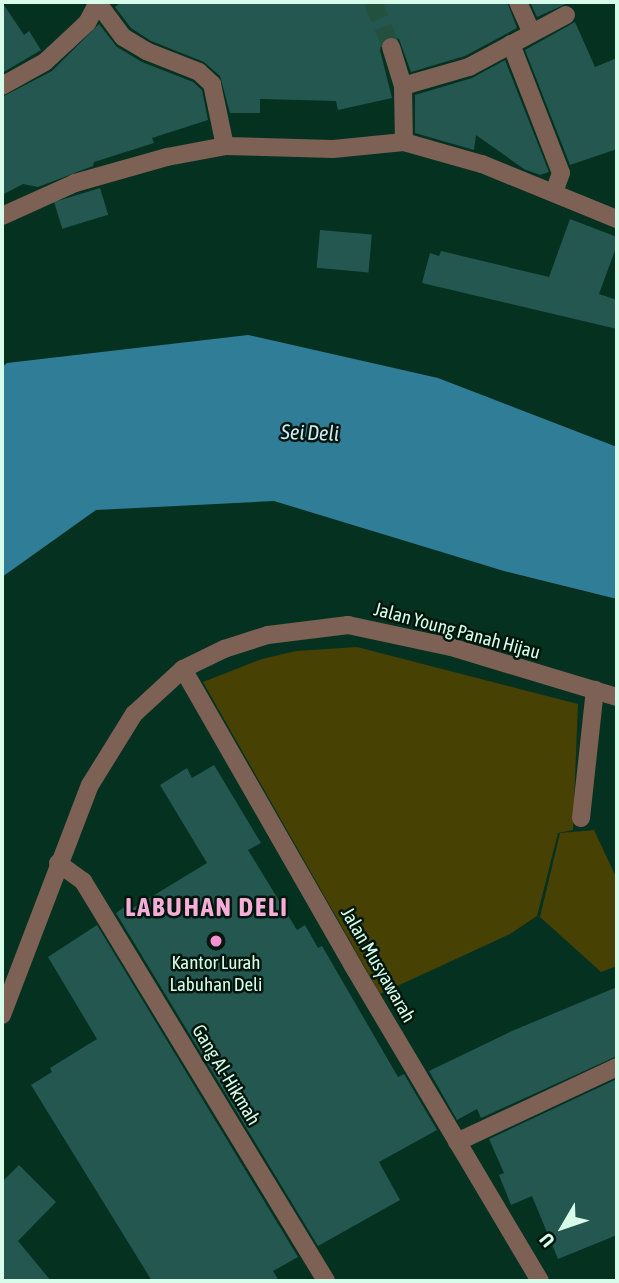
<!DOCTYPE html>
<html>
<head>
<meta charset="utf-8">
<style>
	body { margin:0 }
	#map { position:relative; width:619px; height:1283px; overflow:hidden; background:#053121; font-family:"Asap Condensed",sans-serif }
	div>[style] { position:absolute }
	.green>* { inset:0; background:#474103 }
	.water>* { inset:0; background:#2f7d96 }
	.building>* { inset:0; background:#245750; transform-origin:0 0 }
	.minor-tunnel>* { height:18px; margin-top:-9px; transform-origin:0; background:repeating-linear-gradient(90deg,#24503f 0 18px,transparent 0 27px) }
	.minor>* { height:18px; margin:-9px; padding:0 9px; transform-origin:9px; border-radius:9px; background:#7d6155 }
	.dots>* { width:19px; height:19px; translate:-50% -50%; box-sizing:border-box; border:4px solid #01160d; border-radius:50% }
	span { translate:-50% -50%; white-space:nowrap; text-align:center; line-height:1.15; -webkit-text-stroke:5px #01160d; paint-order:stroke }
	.street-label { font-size:19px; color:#d7fdea }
	.poi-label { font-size:19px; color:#d7fdea }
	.water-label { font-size:21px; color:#cdeaf5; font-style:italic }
	.district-label { font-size:26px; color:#f6aed9; font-weight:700; letter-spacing:2px }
	.frame { position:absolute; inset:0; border:4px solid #d7fdea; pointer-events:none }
	.north { position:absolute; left:528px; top:1192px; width:70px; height:70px; -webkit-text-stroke:5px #01160d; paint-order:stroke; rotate:231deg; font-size:19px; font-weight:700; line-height:28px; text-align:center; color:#d7fdea }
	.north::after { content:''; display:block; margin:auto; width:24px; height:32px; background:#d7fdea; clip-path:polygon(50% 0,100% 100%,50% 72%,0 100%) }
</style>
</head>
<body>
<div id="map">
	<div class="green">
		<i style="clip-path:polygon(357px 647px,578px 704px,573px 830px,558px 833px,537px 916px,510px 934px,380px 994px,203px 682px,262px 659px,296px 651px)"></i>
		<i style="clip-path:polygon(594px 830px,617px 879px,617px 966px,601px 972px,540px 917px,560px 833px)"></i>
	</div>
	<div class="water">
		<i style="clip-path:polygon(248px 335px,438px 378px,617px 447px,617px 599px,504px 571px,274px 501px,96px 510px,2px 577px,2px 367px,7px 363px)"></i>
	</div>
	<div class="building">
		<i style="clip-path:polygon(2px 2px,24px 35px,29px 31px,41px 50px,2px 73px)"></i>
		<i style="clip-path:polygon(121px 2px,507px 2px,517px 28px,465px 56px,411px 72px,399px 39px,387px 36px,382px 40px,380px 50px,392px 98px,338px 110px,336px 101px,260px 99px,260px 113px,230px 113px,220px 76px,204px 62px,151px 41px,131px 28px,115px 7px)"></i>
		<i style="clip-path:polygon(530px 2px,566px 2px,566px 4px,537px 17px)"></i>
		<i style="clip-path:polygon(575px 22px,595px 67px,617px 58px,617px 149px,570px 165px,525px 50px)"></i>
		<i style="clip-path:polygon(99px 24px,117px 47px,142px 62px,193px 82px,202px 90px,208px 120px,152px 138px,154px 143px,94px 162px,93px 166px,38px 187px,23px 184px,2px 195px,2px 97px,52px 71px)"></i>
		<i style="clip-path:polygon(505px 60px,549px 172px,540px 175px,524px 169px,476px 135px,474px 150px,415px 133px,415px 95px,472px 78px)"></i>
		<i style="left:100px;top:188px;width:28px;height:48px;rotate:73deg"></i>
		<i style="clip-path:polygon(570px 219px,617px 237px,617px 245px,599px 294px,617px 300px,617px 329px,422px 283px,430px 253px,439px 256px,441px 251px,549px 277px)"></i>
		<i style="left:320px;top:230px;width:52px;height:38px;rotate:5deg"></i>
		<i style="clip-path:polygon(214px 765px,261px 843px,248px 850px,297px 930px,305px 925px,318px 948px,322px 946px,398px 1077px,404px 1074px,437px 1130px,379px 1162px,400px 1200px,318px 1246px,116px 913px,130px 903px,133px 908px,207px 863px,160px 785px,187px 768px,192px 778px)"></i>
		<i style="clip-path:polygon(97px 925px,298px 1257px,273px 1271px,279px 1281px,152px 1281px,31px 1085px,52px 1072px,50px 1068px,97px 1039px,48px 957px)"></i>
		<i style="clip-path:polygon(617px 987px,617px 1056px,481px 1118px,477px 1109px,457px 1120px,429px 1071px,512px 1031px)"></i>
		<i style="clip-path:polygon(617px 1079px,617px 1235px,558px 1259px,532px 1196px,511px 1205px,499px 1175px,504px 1173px,489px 1139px)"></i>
		<i style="clip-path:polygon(19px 1165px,56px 1202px,18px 1241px,51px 1281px,2px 1281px,2px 1182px)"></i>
	</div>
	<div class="minor-tunnel">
		<i style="left:373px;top:2px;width:48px;rotate:68.2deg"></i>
	</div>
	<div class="minor">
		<i style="left:97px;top:2px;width:44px;rotate:53.4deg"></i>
		<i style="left:123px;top:37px;width:27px;rotate:31deg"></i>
		<i style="left:146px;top:51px;width:57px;rotate:21.6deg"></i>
		<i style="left:199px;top:72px;width:18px;rotate:43deg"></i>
		<i style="left:212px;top:84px;width:63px;rotate:78.2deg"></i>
		<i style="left:518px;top:2px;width:34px;rotate:66deg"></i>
		<i style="left:511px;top:44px;width:138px;rotate:68.8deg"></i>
		<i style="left:561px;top:173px;width:20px;rotate:110deg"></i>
		<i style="left:391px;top:47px;width:41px;rotate:72.9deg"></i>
		<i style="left:403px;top:86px;width:56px;rotate:89deg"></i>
		<i style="left:2px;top:86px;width:49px;rotate:-29.2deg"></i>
		<i style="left:45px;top:62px;width:57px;rotate:-42.9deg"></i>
		<i style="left:87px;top:23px;width:24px;rotate:-62deg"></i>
		<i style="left:403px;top:86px;width:69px;rotate:-16.1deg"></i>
		<i style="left:469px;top:67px;width:110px;rotate:-28.2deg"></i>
		<i style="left:2px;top:216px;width:80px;rotate:-24.3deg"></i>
		<i style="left:75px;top:183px;width:96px;rotate:-15.8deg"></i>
		<i style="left:167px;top:157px;width:59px;rotate:-10.7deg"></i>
		<i style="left:225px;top:146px;width:108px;rotate:1.6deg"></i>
		<i style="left:333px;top:149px;width:71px;rotate:-5.6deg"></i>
		<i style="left:404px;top:142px;width:81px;rotate:15.8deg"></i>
		<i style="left:482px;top:164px;width:146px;rotate:22.2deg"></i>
		<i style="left:183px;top:669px;width:342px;rotate:60.2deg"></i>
		<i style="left:353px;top:966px;width:366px;rotate:59.3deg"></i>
		<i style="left:581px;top:818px;width:129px;rotate:-83.8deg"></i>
		<i style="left:58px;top:863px;width:31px;rotate:36deg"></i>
		<i style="left:83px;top:881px;width:468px;rotate:58.7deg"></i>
		<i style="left:2px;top:1015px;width:246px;rotate:-69.1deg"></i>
		<i style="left:90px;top:785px;width:84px;rotate:-58.2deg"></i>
		<i style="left:134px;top:714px;width:67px;rotate:-42.6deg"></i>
		<i style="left:183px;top:669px;width:46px;rotate:-26deg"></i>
		<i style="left:224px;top:649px;width:46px;rotate:-17.7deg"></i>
		<i style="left:268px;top:635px;width:81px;rotate:-7.1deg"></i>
		<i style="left:348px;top:625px;width:105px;rotate:12.1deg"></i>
		<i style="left:451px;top:647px;width:173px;rotate:16.8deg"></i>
		<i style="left:457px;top:1142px;width:177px;rotate:-25.1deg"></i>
	</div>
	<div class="dots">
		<i style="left:216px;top:941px;background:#f690cf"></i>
	</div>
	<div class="street-label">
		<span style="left:457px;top:631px;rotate:15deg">Jalan Young Panah Hijau</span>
		<span style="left:378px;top:965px;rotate:60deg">Jalan Musyawarah</span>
		<span style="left:226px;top:1075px;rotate:59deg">Gang Al-Hikmah</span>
	</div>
	<div class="poi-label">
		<span style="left:216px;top:974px">Kantor Lurah<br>Labuhan Deli</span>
	</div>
	<div class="water-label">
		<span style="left:310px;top:432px;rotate:2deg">Sei Deli</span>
	</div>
	<div class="district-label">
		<span style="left:207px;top:908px">LABUHAN DELI</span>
	</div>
	<div class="frame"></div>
	<div class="north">U</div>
</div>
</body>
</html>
